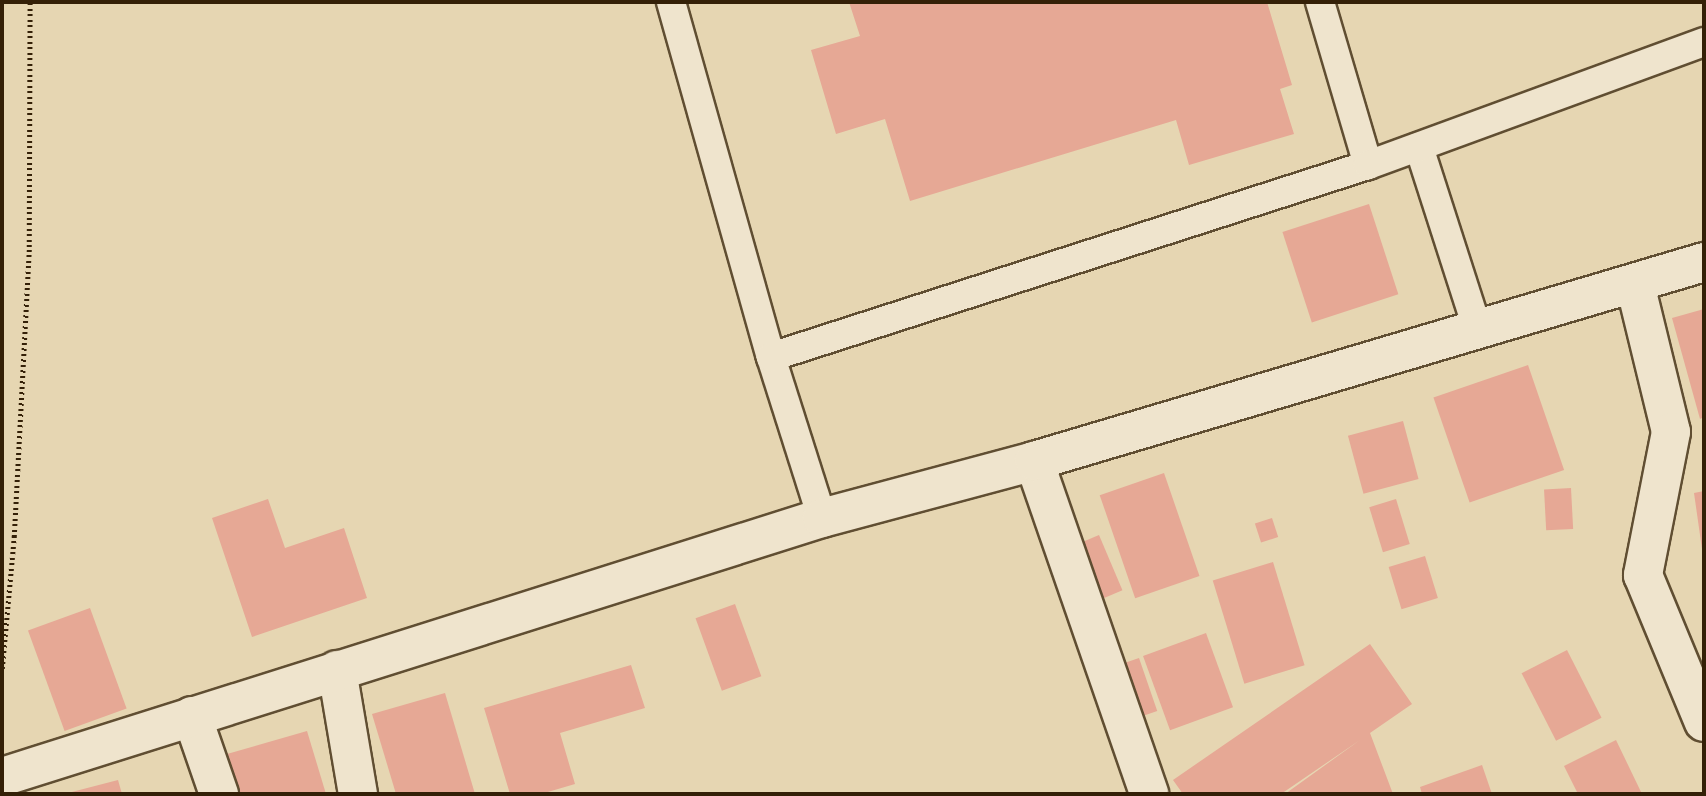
<!DOCTYPE html>
<html>
<head>
<meta charset="utf-8">
<style>
	body { margin:0 }
	#map { position:relative; width:1706px; height:796px; overflow:hidden; background:#e6d6b2; font-family:Alegreya,serif }
	div>[style] { position:absolute }
	.building>* { inset:0; background:#e6a895; transform-origin:0 0 }
	.path>* { height:4.5px; margin-top:-2.25px; transform-origin:0; background:repeating-linear-gradient(90deg,#342007 0 2px,transparent 0 5.5px) }
	.roads { filter:drop-shadow(2px 0 #604e32) drop-shadow(-2px 0 #604e32) drop-shadow(0 2px #604e32) drop-shadow(0 -2px #604e32) }
	.service>* { height:28px; margin:-14px; padding:0 14px; transform-origin:14px; border-radius:14px; background:#efe4cd }
	.minor>* { height:38px; margin:-19px; padding:0 19px; transform-origin:19px; border-radius:19px; background:#efe4cd }
	span { translate:-50% -50%; white-space:nowrap; text-align:center; line-height:1.15; -webkit-text-stroke:7px #efe4cd; paint-order:stroke }
	.frame { position:absolute; inset:0; border:4px solid #342007; pointer-events:none }
</style>
</head>
<body>
<div id="map">
	<div class="building">
		<i style="clip-path:polygon(849px 2px,1267px 2px,1292px 85px,1280px 89px,1294px 134px,1189px 165px,1176px 120px,910px 201px,885px 119px,836px 134px,811px 50px,860px 36px)"></i>
		<i style="left:1369px;top:204px;width:95px;height:91px;rotate:72deg"></i>
		<i style="clip-path:polygon(1704px 309px,1704px 417px,1700px 419px,1672px 318px)"></i>
		<i style="left:1528px;top:365px;width:111px;height:100px;rotate:71deg"></i>
		<i style="left:1403px;top:421px;width:60px;height:57px;rotate:75deg"></i>
		<i style="left:1164px;top:473px;width:109px;height:68px;rotate:71deg"></i>
		<i style="left:1571px;top:488px;width:41px;height:27px;rotate:87deg"></i>
		<i style="clip-path:polygon(1704px 491px,1704px 556px,1703px 556px,1694px 493px)"></i>
		<i style="clip-path:polygon(268px 499px,285px 548px,344px 528px,367px 598px,252px 637px,212px 518px)"></i>
		<i style="left:1396px;top:499px;width:47px;height:28px;rotate:73deg"></i>
		<i style="left:1272px;top:518px;width:20px;height:18px;rotate:72deg"></i>
		<i style="left:1099px;top:535px;width:60px;height:25px;rotate:67deg"></i>
		<i style="left:1425px;top:556px;width:44px;height:38px;rotate:73deg"></i>
		<i style="left:1273px;top:562px;width:108px;height:63px;rotate:73deg"></i>
		<i style="left:735px;top:604px;width:77px;height:42px;rotate:70deg"></i>
		<i style="left:90px;top:608px;width:107px;height:66px;rotate:70deg"></i>
		<i style="left:1206px;top:633px;width:79px;height:67px;rotate:70deg"></i>
		<i style="clip-path:polygon(1370px 644px,1412px 704px,1370px 733px,1393px 794px,1285px 794px,1360px 740px,1281px 794px,1183px 794px,1173px 780px)"></i>
		<i style="left:1567px;top:650px;width:76px;height:51px;rotate:63deg"></i>
		<i style="left:1139px;top:658px;width:56px;height:27px;rotate:71deg"></i>
		<i style="clip-path:polygon(631px 665px,645px 708px,560px 733px,575px 784px,541px 794px,510px 794px,484px 708px)"></i>
		<i style="clip-path:polygon(445px 693px,475px 794px,396px 794px,372px 714px)"></i>
		<i style="clip-path:polygon(307px 731px,326px 794px,238px 794px,227px 754px)"></i>
		<i style="clip-path:polygon(1616px 740px,1642px 794px,1578px 794px,1564px 766px)"></i>
		<i style="clip-path:polygon(1482px 765px,1492px 794px,1422px 794px,1420px 787px)"></i>
		<i style="clip-path:polygon(118px 780px,122px 794px,68px 794px,68px 793px)"></i>
	</div>
	<div class="path">
		<i style="left:2px;top:669px;width:133px;rotate:-84.8deg"></i>
		<i style="left:14px;top:537px;width:290px;rotate:-87deg"></i>
		<i style="left:29px;top:247px;width:245px;rotate:-89.8deg"></i>
	</div>
	<div class="roads">
		<div class="service">
			<i style="left:671px;top:2px;width:369px;rotate:74.3deg"></i>
			<i style="left:771px;top:357px;width:169px;rotate:72.4deg"></i>
			<i style="left:1320px;top:2px;width:170px;rotate:73.6deg"></i>
			<i style="left:1419px;top:147px;width:190px;rotate:72.2deg"></i>
			<i style="left:771px;top:357px;width:627px;rotate:-17.83deg"></i>
			<i style="left:1368px;top:165px;width:358px;rotate:-20.1deg"></i>
		</div>
		<div class="minor">
			<i style="left:1635px;top:284px;width:152px;rotate:76.3deg"></i>
			<i style="left:1671px;top:432px;width:146px;rotate:101.1deg"></i>
			<i style="left:1643px;top:575px;width:159px;rotate:67.5deg"></i>
			<i style="left:1034px;top:461px;width:352px;rotate:70.9deg"></i>
			<i style="left:337px;top:670px;width:126px;rotate:80.4deg"></i>
			<i style="left:192px;top:716px;width:83px;rotate:70.9deg"></i>
			<i style="left:2px;top:777px;width:860px;rotate:-17.53deg"></i>
			<i style="left:822px;top:518px;width:220px;rotate:-15deg"></i>
			<i style="left:1034px;top:461px;width:699px;rotate:-16.54deg"></i>
		</div>
	</div>
	<div class="frame"></div>
</div>
</body>
</html>
